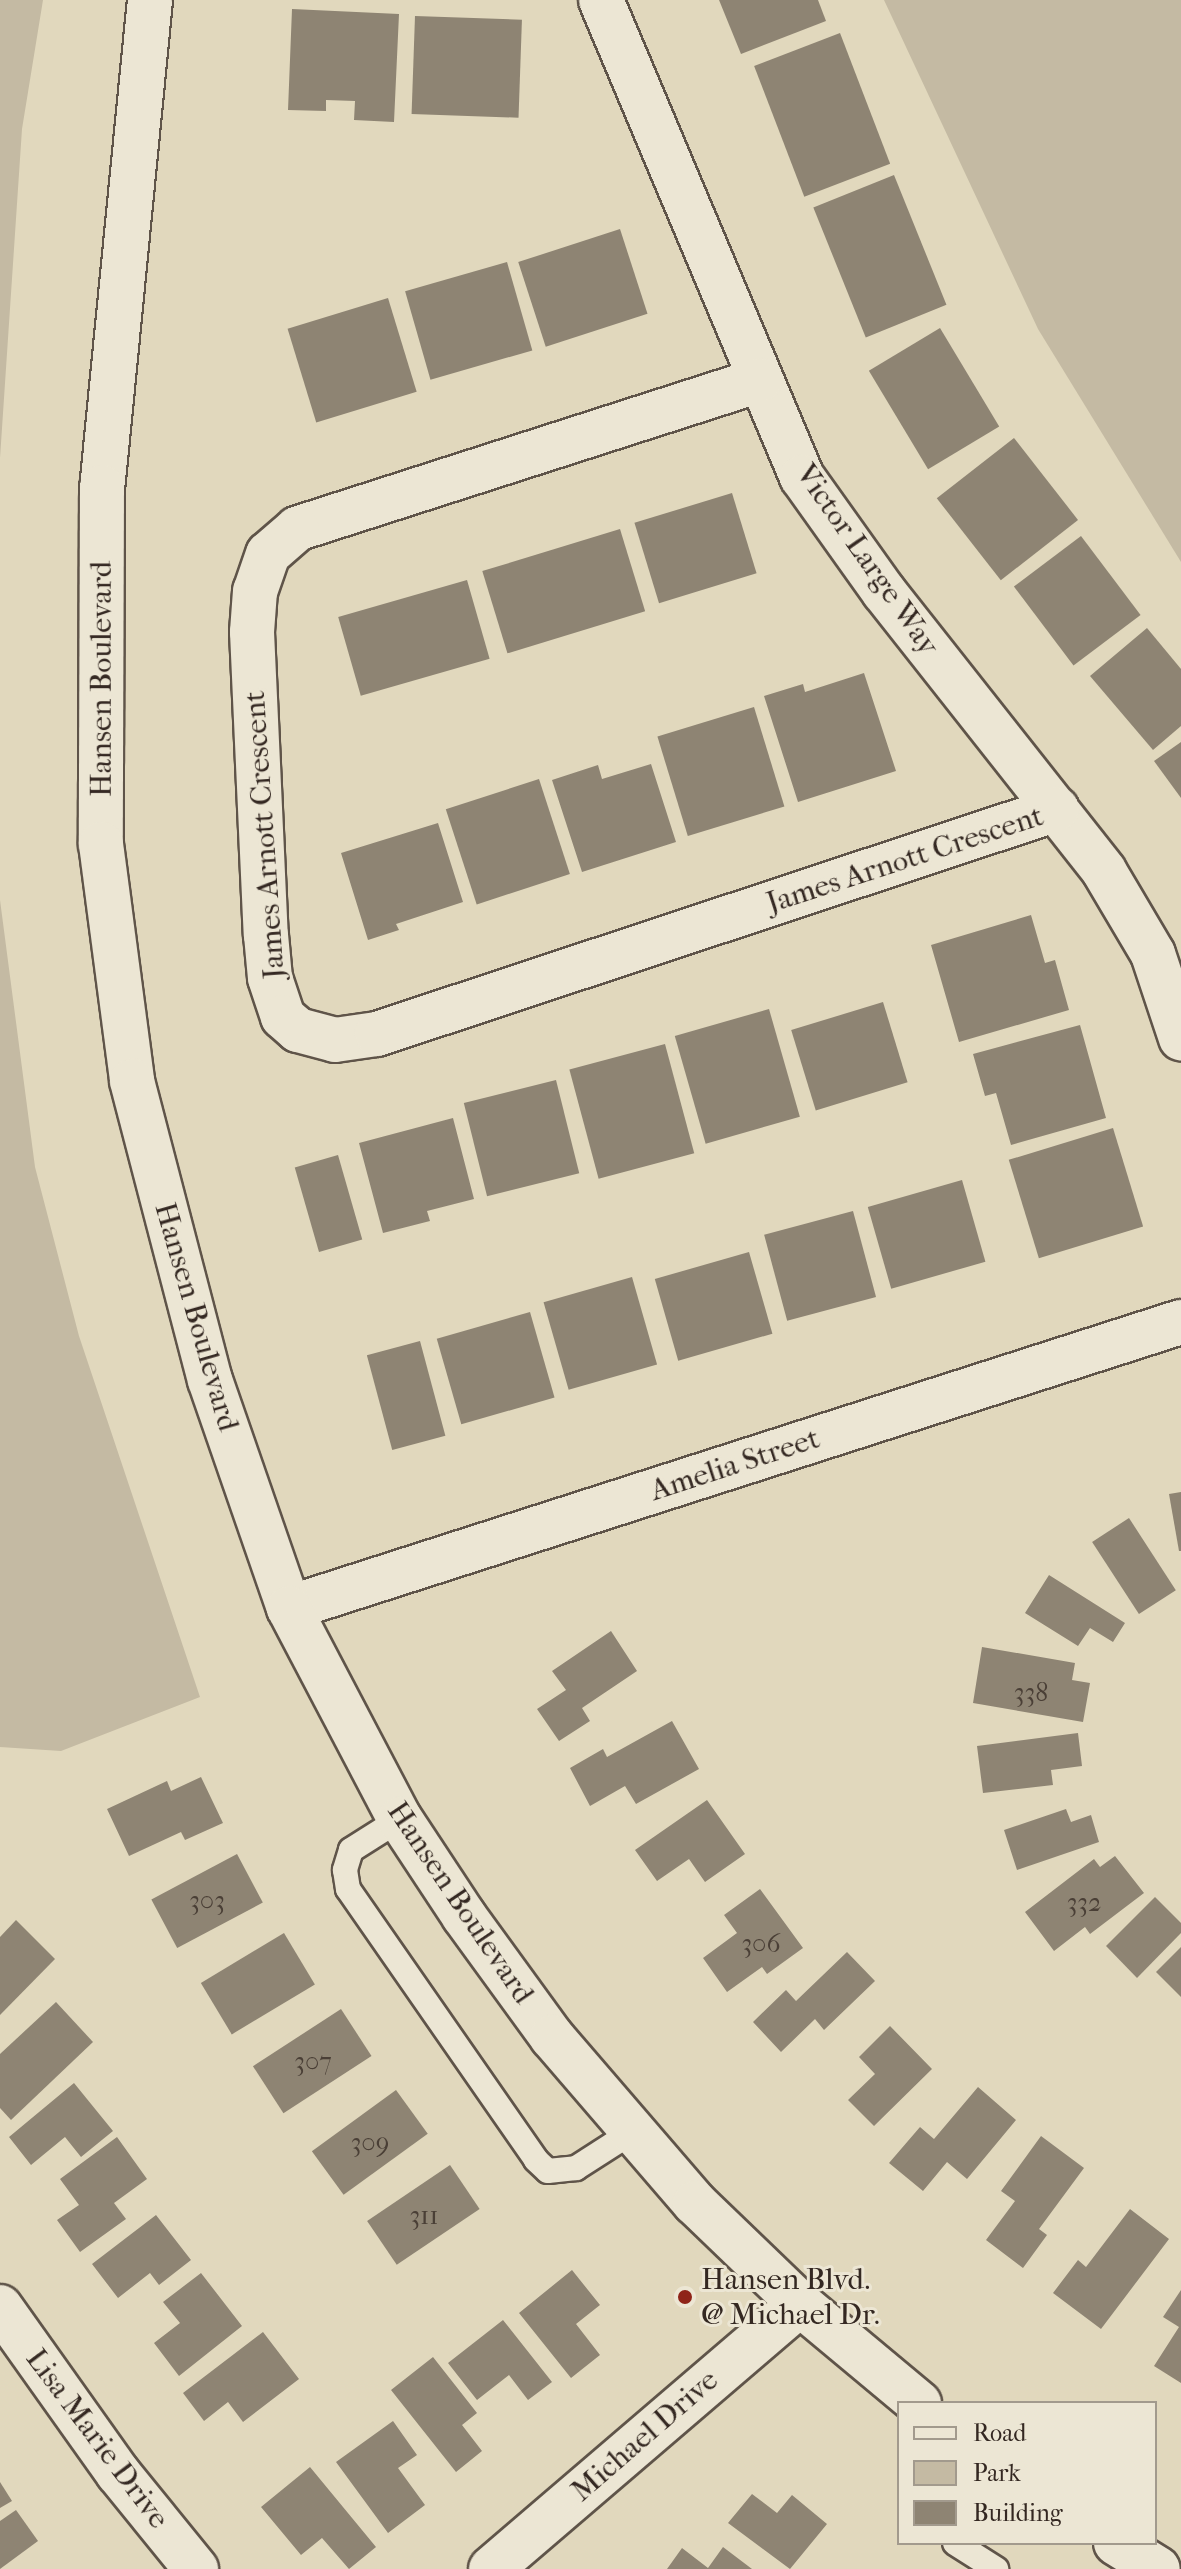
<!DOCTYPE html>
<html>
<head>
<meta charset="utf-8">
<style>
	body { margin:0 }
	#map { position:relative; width:1181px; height:2569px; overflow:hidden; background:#e1d8bd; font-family:"IM FELL French Canon",serif }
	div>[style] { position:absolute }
	.green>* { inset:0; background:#c4baa3 }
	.building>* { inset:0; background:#8e8473; transform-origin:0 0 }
	.roads { filter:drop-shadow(2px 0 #5f5449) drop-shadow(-2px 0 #5f5449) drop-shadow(0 2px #5f5449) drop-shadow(0 -2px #5f5449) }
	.service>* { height:24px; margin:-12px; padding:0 12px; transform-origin:12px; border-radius:12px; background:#ece6d4 }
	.minor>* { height:44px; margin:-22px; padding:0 22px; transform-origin:22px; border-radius:22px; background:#ece6d4 }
	.tertiary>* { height:44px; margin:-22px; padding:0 22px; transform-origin:22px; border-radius:22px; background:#ece6d4 }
	.dots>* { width:22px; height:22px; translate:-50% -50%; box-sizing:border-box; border:4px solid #ece6d4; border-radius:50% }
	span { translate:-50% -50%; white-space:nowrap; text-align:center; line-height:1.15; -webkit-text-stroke:6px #ece6d4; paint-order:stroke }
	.number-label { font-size:26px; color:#4a3f36 }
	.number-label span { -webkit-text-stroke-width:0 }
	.street-label { font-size:30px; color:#342822 }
	.poi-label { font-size:30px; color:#342822 }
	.left { translate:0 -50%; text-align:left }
	.legend { position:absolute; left:897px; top:2401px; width:260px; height:144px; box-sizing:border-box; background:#ece6d4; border:2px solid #a29a8d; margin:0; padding:10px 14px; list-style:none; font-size:24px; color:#342822 }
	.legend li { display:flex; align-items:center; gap:16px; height:40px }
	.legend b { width:40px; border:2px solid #a29a8d }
</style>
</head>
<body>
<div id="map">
	<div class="green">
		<i style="clip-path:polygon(0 0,43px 0,22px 129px,0 458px)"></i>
		<i style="clip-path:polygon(884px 0,1181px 0,1181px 562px,1038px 329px)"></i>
		<i style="clip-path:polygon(0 900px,35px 1167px,79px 1336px,200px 1697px,61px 1751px,0 1747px)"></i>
	</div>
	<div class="building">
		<i style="clip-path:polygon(719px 0,818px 0,826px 21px,741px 54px)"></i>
		<i style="clip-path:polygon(292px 9px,399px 14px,394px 122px,354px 120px,355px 101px,326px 100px,326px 111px,288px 110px)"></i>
		<i style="left:415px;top:16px;width:107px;height:98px;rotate:2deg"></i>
		<i style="left:840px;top:33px;width:140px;height:92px;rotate:69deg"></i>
		<i style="left:894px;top:175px;width:140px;height:87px;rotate:68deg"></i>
		<i style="left:620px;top:229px;width:89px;height:107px;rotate:72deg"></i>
		<i style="left:507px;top:262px;width:92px;height:106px;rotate:74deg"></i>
		<i style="left:388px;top:298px;width:98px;height:105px;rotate:73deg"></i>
		<i style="left:940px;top:328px;width:115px;height:83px;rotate:59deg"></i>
		<i style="left:1014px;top:438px;width:104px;height:98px;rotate:52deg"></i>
		<i style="left:732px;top:493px;width:84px;height:102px;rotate:73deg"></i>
		<i style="left:620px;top:529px;width:86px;height:144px;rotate:73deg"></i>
		<i style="left:1081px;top:536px;width:99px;height:84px;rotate:53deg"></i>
		<i style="left:467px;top:580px;width:82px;height:134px;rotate:74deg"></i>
		<i style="clip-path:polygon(1147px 628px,1181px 669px,1181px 726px,1153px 750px,1090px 676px)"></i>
		<i style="clip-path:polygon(864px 673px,896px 771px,798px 802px,764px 696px,803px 684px,805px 692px)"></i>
		<i style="left:754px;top:707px;width:104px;height:101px;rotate:73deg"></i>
		<i style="clip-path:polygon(1181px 742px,1181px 798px,1154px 761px)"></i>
		<i style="clip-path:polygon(651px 764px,676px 842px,582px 872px,552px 780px,598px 765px,602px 779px)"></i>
		<i style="left:539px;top:779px;width:100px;height:98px;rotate:72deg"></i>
		<i style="clip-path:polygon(438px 823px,463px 902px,396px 924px,399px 930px,368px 940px,341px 853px)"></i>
		<i style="clip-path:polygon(1031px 915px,1045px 963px,1055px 960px,1069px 1010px,959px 1042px,931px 945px)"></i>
		<i style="left:883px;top:1002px;width:84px;height:96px;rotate:73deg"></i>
		<i style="left:769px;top:1009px;width:112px;height:98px;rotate:74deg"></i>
		<i style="clip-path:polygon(1080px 1025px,1106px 1118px,1011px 1145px,996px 1093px,985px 1096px,973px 1054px)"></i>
		<i style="left:665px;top:1044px;width:113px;height:99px;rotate:75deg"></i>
		<i style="left:556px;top:1080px;width:96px;height:95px;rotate:76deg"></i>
		<i style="clip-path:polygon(453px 1118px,474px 1199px,427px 1211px,430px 1221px,383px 1233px,359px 1143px)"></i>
		<i style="left:1113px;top:1128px;width:103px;height:109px;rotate:73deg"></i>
		<i style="left:338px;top:1155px;width:88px;height:45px;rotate:74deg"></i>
		<i style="left:962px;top:1180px;width:85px;height:98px;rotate:74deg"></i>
		<i style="left:853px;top:1211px;width:89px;height:92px;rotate:75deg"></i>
		<i style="left:749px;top:1252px;width:85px;height:98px;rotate:74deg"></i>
		<i style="left:632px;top:1277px;width:91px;height:92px;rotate:74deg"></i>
		<i style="left:530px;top:1312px;width:89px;height:97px;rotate:74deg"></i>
		<i style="left:420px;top:1341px;width:98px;height:55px;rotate:75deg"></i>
		<i style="clip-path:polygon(1181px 1492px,1181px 1551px,1179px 1551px,1169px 1494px)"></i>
		<i style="left:1129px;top:1518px;width:86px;height:44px;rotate:57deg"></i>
		<i style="clip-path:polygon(1049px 1575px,1125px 1623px,1113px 1642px,1090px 1628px,1078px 1646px,1025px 1613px)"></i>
		<i style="clip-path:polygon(611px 1631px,637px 1671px,582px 1708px,590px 1721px,559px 1741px,537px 1709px,566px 1690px,552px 1671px)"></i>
		<i style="clip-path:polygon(982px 1647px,1075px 1663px,1072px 1680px,1090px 1683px,1083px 1722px,973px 1703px)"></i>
		<i style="clip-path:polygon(672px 1721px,699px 1769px,636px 1804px,625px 1786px,590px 1806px,570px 1768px,603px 1749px,607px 1757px)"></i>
		<i style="clip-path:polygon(1078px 1733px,1082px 1766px,1051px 1770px,1053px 1785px,983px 1793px,977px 1746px)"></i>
		<i style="clip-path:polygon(201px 1777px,223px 1823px,185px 1840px,181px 1832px,129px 1856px,107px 1809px,167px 1781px,171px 1791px)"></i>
		<i style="clip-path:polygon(707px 1800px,745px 1854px,705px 1882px,689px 1859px,657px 1881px,635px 1850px)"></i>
		<i style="clip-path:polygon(1066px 1809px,1071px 1822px,1091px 1815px,1099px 1842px,1017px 1870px,1004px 1830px)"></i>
		<i style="left:237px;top:1854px;width:55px;height:97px;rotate:62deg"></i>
		<i style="clip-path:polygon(1115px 1856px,1144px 1893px,1090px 1934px,1085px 1927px,1054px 1951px,1025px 1912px,1094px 1859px,1100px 1867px)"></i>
		<i style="clip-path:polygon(760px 1889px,803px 1948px,767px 1974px,762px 1967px,727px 1992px,703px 1958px,737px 1933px,724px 1915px)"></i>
		<i style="clip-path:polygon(1155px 1897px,1181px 1923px,1181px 1933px,1137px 1978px,1106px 1946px)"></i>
		<i style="clip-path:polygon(16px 1920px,55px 1959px,0 2015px,0 1937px)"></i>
		<i style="left:284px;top:1933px;width:60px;height:97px;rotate:59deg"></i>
		<i style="clip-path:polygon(1181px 1947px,1181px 1997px,1156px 1972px)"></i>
		<i style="clip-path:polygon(847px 1952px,875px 1981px,824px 2030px,815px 2019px,781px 2052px,753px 2022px,786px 1990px,796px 2001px)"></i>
		<i style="clip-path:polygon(56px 2002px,93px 2042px,11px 2120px,0 2108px,0 2054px)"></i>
		<i style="left:341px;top:2009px;width:56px;height:105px;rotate:57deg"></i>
		<i style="clip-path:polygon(890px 2026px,932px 2069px,874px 2126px,848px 2100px,875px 2074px,859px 2057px)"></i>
		<i style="clip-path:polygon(74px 2083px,113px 2131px,81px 2157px,65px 2137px,31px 2165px,9px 2137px)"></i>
		<i style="clip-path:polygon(978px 2087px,1016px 2120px,967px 2179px,947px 2162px,923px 2191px,889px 2163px,920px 2127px,934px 2139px)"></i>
		<i style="left:396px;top:2090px;width:54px;height:104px;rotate:54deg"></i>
		<i style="clip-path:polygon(1041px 2136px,1084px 2168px,1039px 2229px,1047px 2235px,1023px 2268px,986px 2240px,1015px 2201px,1001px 2191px)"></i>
		<i style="clip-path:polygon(117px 2137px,147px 2179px,114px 2203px,126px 2219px,80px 2252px,57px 2220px,79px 2205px,60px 2179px)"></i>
		<i style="left:450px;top:2165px;width:53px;height:100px;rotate:56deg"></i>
		<i style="clip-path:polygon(1130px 2209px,1169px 2239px,1101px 2329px,1053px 2293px,1078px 2260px,1086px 2267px)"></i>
		<i style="clip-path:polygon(156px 2215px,191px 2260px,159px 2285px,150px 2273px,118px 2298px,92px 2264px)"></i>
		<i style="clip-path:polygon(572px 2270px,600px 2305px,576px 2324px,600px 2355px,571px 2378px,519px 2313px)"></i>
		<i style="clip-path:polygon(201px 2273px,242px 2326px,179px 2376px,154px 2343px,180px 2323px,163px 2302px)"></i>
		<i style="clip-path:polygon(1181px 2290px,1181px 2383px,1154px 2366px,1179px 2327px,1163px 2317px)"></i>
		<i style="clip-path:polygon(503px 2320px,552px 2382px,528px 2400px,509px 2375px,477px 2400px,448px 2363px)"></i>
		<i style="clip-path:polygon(263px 2332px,299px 2379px,243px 2422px,228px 2402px,204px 2421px,183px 2393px)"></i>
		<i style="clip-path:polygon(433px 2357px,477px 2413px,462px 2425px,482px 2451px,456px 2472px,391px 2390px)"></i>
		<i style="clip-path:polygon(393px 2421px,417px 2455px,398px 2468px,425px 2505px,388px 2533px,336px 2462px)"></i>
		<i style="clip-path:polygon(310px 2467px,376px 2547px,349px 2569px,322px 2538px,301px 2555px,261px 2507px)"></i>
		<i style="clip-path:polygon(0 2482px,12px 2501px,0 2508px)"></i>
		<i style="clip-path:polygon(752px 2494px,777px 2513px,792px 2495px,827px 2524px,790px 2569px,728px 2523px)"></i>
		<i style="clip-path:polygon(16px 2510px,38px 2541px,0 2569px,0 2521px)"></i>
		<i style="clip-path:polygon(723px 2547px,752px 2569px,667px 2569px,682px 2548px,708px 2568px)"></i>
	</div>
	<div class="roads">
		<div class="service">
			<i style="left:400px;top:1819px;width:58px;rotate:147.7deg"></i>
			<i style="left:351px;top:1850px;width:21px;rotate:107deg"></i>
			<i style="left:345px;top:1870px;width:19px;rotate:81deg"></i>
			<i style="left:348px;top:1889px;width:330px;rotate:55.2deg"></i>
			<i style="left:536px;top:2160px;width:16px;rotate:43deg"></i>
			<i style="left:548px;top:2171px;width:28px;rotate:-6deg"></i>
			<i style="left:576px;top:2168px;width:67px;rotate:-32.7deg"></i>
			<i style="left:955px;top:2543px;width:49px;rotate:32.4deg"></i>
		</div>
		<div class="minor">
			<i style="left:601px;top:0;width:518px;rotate:67.15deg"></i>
			<i style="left:802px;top:477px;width:141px;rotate:54.5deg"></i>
			<i style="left:884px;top:592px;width:355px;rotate:51.7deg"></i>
			<i style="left:1104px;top:871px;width:96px;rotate:59.4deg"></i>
			<i style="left:1153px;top:954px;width:89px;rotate:71.6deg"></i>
			<i style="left:760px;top:380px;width:486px;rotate:162.2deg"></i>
			<i style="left:297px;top:529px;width:38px;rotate:139deg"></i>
			<i style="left:268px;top:554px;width:39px;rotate:109deg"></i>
			<i style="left:255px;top:591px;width:41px;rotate:94.2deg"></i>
			<i style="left:252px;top:632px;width:303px;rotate:87.4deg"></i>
			<i style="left:266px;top:935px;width:43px;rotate:84.7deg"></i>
			<i style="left:270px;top:978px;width:41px;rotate:71.6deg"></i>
			<i style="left:283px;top:1017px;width:20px;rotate:41deg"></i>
			<i style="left:298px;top:1030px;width:38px;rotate:15deg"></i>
			<i style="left:335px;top:1040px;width:42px;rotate:-8.1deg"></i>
			<i style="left:377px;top:1034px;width:716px;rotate:-18.31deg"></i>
			<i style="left:289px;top:1608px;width:937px;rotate:-17.78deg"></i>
			<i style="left:0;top:2307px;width:204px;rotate:54.6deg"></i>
			<i style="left:118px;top:2473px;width:124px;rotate:50.9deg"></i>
			<i style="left:491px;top:2569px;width:407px;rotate:-40.6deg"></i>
		</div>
		<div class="tertiary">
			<i style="left:150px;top:0;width:489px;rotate:95.6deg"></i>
			<i style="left:102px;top:487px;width:357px;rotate:90.2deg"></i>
			<i style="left:101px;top:844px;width:239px;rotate:82.5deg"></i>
			<i style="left:132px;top:1081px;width:309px;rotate:75.4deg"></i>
			<i style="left:210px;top:1380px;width:241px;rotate:70.9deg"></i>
			<i style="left:289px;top:1608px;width:238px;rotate:62.3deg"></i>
			<i style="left:400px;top:1819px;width:116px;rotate:56.6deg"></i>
			<i style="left:464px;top:1916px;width:150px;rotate:54deg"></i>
			<i style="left:552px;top:2037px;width:219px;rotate:49.3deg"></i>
			<i style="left:695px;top:2203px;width:146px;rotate:43.9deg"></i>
			<i style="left:800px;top:2304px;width:155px;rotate:39.8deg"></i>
			<i style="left:1116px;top:2543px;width:49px;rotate:31.8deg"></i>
		</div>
	</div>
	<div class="dots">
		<i style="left:685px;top:2297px;background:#8f2418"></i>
	</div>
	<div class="number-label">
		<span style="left:1031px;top:1693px">338</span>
		<span style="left:207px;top:1901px">303</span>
		<span style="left:1084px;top:1903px">332</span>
		<span style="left:761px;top:1944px">306</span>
		<span style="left:313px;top:2062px">307</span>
		<span style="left:370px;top:2143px">309</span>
		<span style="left:424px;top:2216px">311</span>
	</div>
	<div class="street-label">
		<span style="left:867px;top:560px;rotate:55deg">Victor Large Way</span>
		<span style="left:102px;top:679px;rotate:-90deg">Hansen Boulevard</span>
		<span style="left:265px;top:835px;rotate:-94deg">James Arnott Crescent</span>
		<span style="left:905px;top:860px;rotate:-18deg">James Arnott Crescent</span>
		<span style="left:196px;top:1317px;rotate:74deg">Hansen Boulevard</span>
		<span style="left:735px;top:1465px;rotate:-18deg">Amelia Street</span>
		<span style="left:460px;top:1903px;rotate:56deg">Hansen Boulevard</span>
		<span style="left:645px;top:2436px;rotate:-41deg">Michael Drive</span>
		<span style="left:97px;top:2439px;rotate:53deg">Lisa Marie Drive</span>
	</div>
	<div class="poi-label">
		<span class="left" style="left:701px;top:2297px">Hansen Blvd.<br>@ Michael Dr.</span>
	</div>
	<ul class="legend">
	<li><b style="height:10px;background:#ece6d4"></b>Road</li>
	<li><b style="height:22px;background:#c4baa3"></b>Park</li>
	<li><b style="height:22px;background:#8e8473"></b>Building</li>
	</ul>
</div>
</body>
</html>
